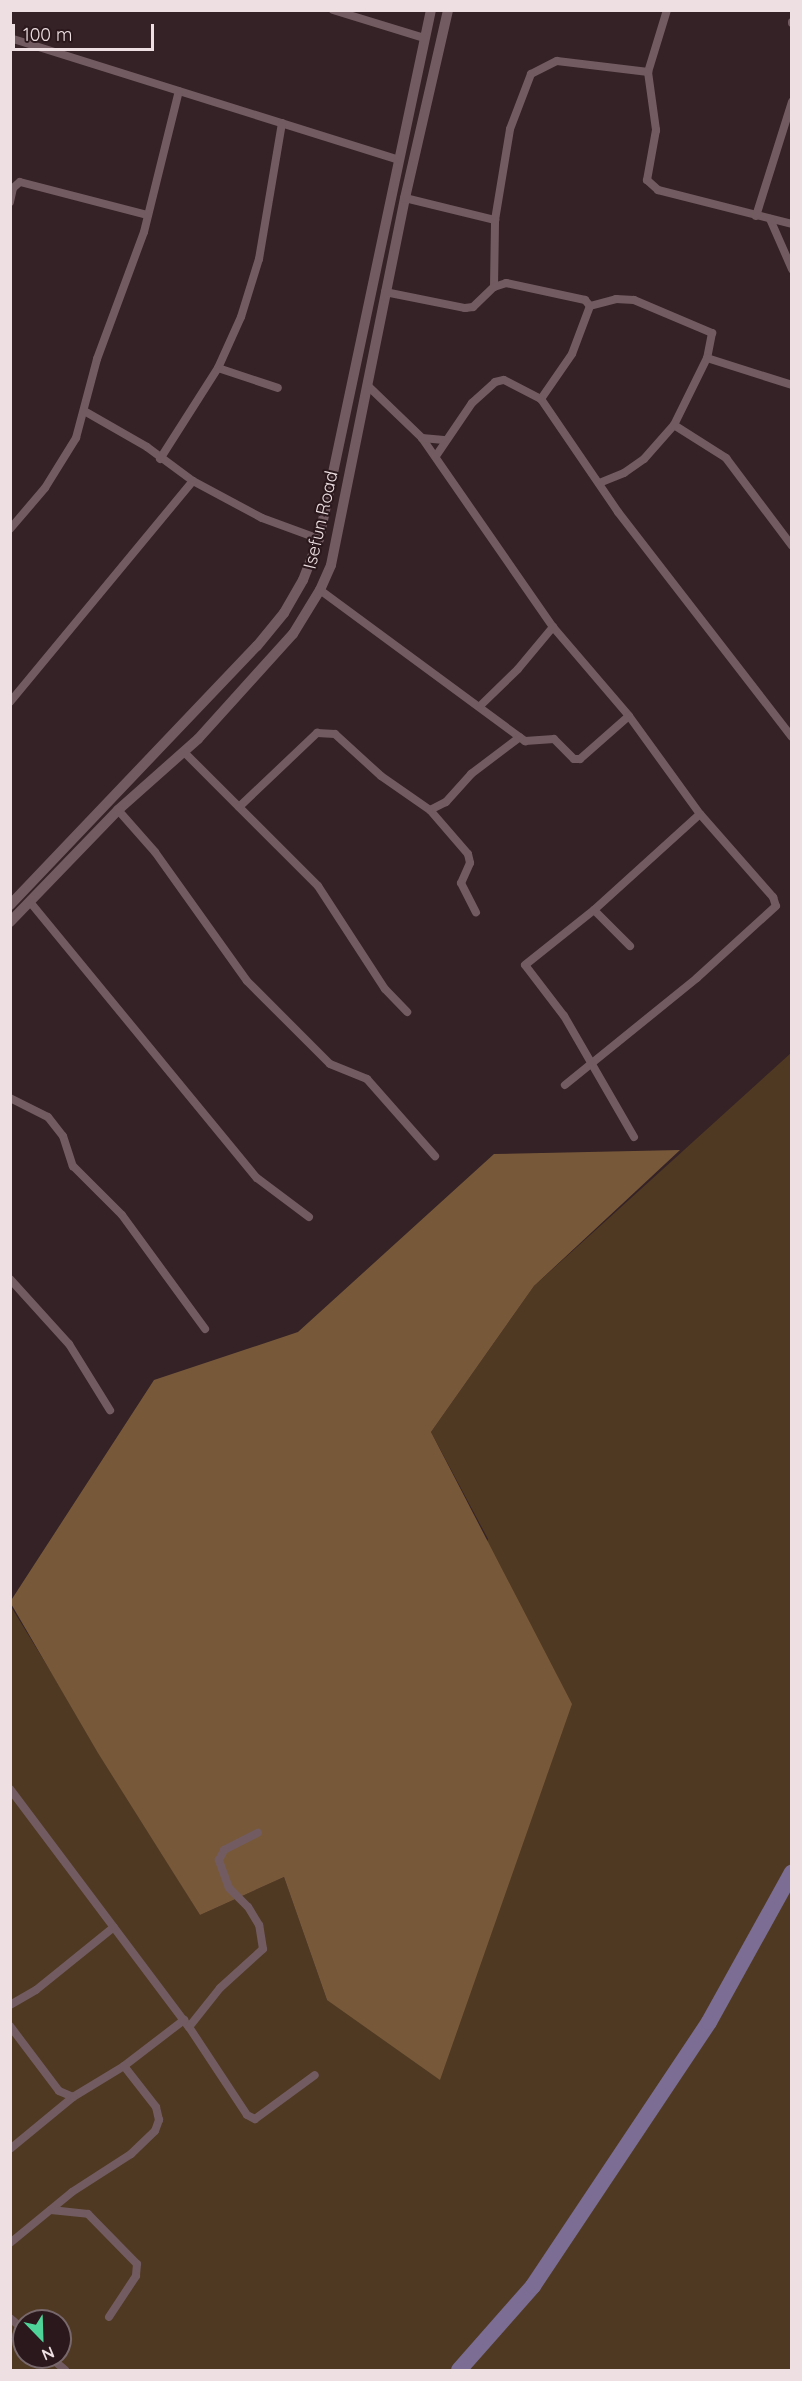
<!DOCTYPE html>
<html>
<head>
<meta charset="utf-8">
<style>
	body { margin:0 }
	#map { position:relative; width:802px; height:2381px; overflow:hidden; background:#352226; font-family:Quicksand,sans-serif }
	div>[style] { position:absolute }
	.green>* { inset:0; background:#503922 }
	.forest>* { inset:0; background:#77593a }
	.river>* { height:16px; margin:-8px; padding:0 8px; transform-origin:8px; border-radius:8px; background:#7b6d93 }
	.street>* { height:8px; margin:-4px; padding:0 4px; transform-origin:4px; border-radius:4px; background:#725c61 }
	.secondary>* { height:10px; margin:-5px; padding:0 5px; transform-origin:5px; border-radius:5px; background:#725c61 }
	span { translate:-50% -50%; white-space:nowrap; text-align:center; line-height:1.15; -webkit-text-stroke:4.5px #2a181d; paint-order:stroke }
	.street-label { font-size:18px; color:#eddfe2 }
	.frame { position:absolute; inset:0; border:12px solid #eddfe2; pointer-events:none }
	.north { position:absolute; left:12px; top:2309px; width:60px; height:60px; box-sizing:border-box; background:#2a181d; border:2px solid #78686c; border-radius:50%; rotate:157deg; font-size:16px; font-weight:700; line-height:24px; text-align:center; color:#eddfe2 }
	.north::after { content:''; display:block; margin:auto; width:21px; height:27px; background:#4fd398; clip-path:polygon(50% 0,100% 100%,50% 72%,0 100%) }
	.scale { position:absolute; left:12px; top:24px; width:142px; height:27px; box-sizing:border-box; border:3px solid #eddfe2; border-top:0; padding-left:8px; font-size:18px; line-height:21px; white-space:nowrap; color:#eddfe2; -webkit-text-stroke:4px #2a181d; paint-order:stroke }
</style>
</head>
<body>
<div id="map">
	<div class="green">
		<i style="clip-path:polygon(evenodd,791px 1053px,791px 2370px,11px 2370px,10px 1605px,200px 1915px,284px 1877px,327px 2000px,488px 1539px,431px 1432px,534px 1286px,791px 1053px,24px 2321px,60px 2321px,60px 2357px,24px 2357px,24px 2321px)"></i>
	</div>
	<div class="forest">
		<i style="clip-path:polygon(680px 1150px,534px 1286px,431px 1432px,572px 1704px,440px 2080px,327px 2000px,284px 1877px,200px 1915px,98px 1753px,10px 1602px,154px 1380px,298px 1332px,494px 1154px)"></i>
	</div>
	<div class="river">
		<i style="left:459px;top:2370px;width:112px;rotate:-48.6deg"></i>
		<i style="left:533px;top:2286px;width:317px;rotate:-56.3deg"></i>
		<i style="left:709px;top:2022px;width:171px;rotate:-61deg"></i>
	</div>
	<div class="street">
		<i style="left:333px;top:10px;width:95px;rotate:17.1deg"></i>
		<i style="left:667px;top:10px;width:65px;rotate:107deg"></i>
		<i style="left:648px;top:72px;width:59px;rotate:82.1deg"></i>
		<i style="left:656px;top:130px;width:51px;rotate:100.2deg"></i>
		<i style="left:647px;top:180px;width:15px;rotate:42deg"></i>
		<i style="left:658px;top:190px;width:138px;rotate:14.2deg"></i>
		<i style="left:792px;top:22px;width:1px;rotate:90deg"></i>
		<i style="left:10px;top:38px;width:405px;rotate:17.4deg"></i>
		<i style="left:405px;top:198px;width:93px;rotate:13.7deg"></i>
		<i style="left:10px;top:202px;width:14px;rotate:-78deg"></i>
		<i style="left:13px;top:188px;width:9px;rotate:-41deg"></i>
		<i style="left:20px;top:182px;width:132px;rotate:14.5deg"></i>
		<i style="left:756px;top:216px;width:120px;rotate:-72.5deg"></i>
		<i style="left:770px;top:219px;width:55px;rotate:66.3deg"></i>
		<i style="left:494px;top:287px;width:67px;rotate:-89.1deg"></i>
		<i style="left:495px;top:220px;width:92px;rotate:-80.6deg"></i>
		<i style="left:510px;top:129px;width:59px;rotate:-69.1deg"></i>
		<i style="left:531px;top:74px;width:29px;rotate:-27deg"></i>
		<i style="left:557px;top:61px;width:92px;rotate:6.9deg"></i>
		<i style="left:385px;top:292px;width:82px;rotate:11.3deg"></i>
		<i style="left:465px;top:308px;width:8px;rotate:-7deg"></i>
		<i style="left:473px;top:307px;width:29px;rotate:-44deg"></i>
		<i style="left:494px;top:287px;width:13px;rotate:-18deg"></i>
		<i style="left:506px;top:283px;width:81px;rotate:12.1deg"></i>
		<i style="left:585px;top:300px;width:8px;rotate:50deg"></i>
		<i style="left:590px;top:306px;width:51px;rotate:110.6deg"></i>
		<i style="left:572px;top:354px;width:55px;rotate:124.6deg"></i>
		<i style="left:590px;top:306px;width:27px;rotate:-15deg"></i>
		<i style="left:616px;top:299px;width:18px;rotate:3deg"></i>
		<i style="left:634px;top:300px;width:85px;rotate:22.9deg"></i>
		<i style="left:712px;top:333px;width:25px;rotate:101deg"></i>
		<i style="left:707px;top:358px;width:75px;rotate:116.2deg"></i>
		<i style="left:674px;top:425px;width:45px;rotate:131.4deg"></i>
		<i style="left:644px;top:459px;width:24px;rotate:145deg"></i>
		<i style="left:624px;top:473px;width:27px;rotate:158deg"></i>
		<i style="left:707px;top:358px;width:89px;rotate:17.6deg"></i>
		<i style="left:218px;top:368px;width:63px;rotate:18.4deg"></i>
		<i style="left:367px;top:385px;width:76px;rotate:43.9deg"></i>
		<i style="left:422px;top:438px;width:230px;rotate:55.3deg"></i>
		<i style="left:553px;top:627px;width:117px;rotate:49.5deg"></i>
		<i style="left:629px;top:716px;width:121px;rotate:54.1deg"></i>
		<i style="left:700px;top:814px;width:111px;rotate:48.7deg"></i>
		<i style="left:773px;top:897px;width:9px;rotate:72deg"></i>
		<i style="left:776px;top:906px;width:107px;rotate:137.7deg"></i>
		<i style="left:697px;top:978px;width:170px;rotate:141deg"></i>
		<i style="left:86px;top:412px;width:70px;rotate:29.8deg"></i>
		<i style="left:147px;top:447px;width:57px;rotate:36.5deg"></i>
		<i style="left:193px;top:481px;width:78px;rotate:28.2deg"></i>
		<i style="left:262px;top:518px;width:61px;rotate:20.2deg"></i>
		<i style="left:674px;top:425px;width:62px;rotate:32.4deg"></i>
		<i style="left:726px;top:458px;width:110px;rotate:53.1deg"></i>
		<i style="left:422px;top:438px;width:22px;rotate:5deg"></i>
		<i style="left:436px;top:456px;width:64px;rotate:-55.8deg"></i>
		<i style="left:472px;top:403px;width:31px;rotate:-42deg"></i>
		<i style="left:495px;top:382px;width:9px;rotate:-13deg"></i>
		<i style="left:504px;top:380px;width:42px;rotate:27.2deg"></i>
		<i style="left:541px;top:399px;width:137px;rotate:55.7deg"></i>
		<i style="left:618px;top:512px;width:284px;rotate:52.3deg"></i>
		<i style="left:160px;top:459px;width:108px;rotate:-57.5deg"></i>
		<i style="left:218px;top:368px;width:56px;rotate:-65.7deg"></i>
		<i style="left:241px;top:317px;width:61px;rotate:-72.8deg"></i>
		<i style="left:259px;top:259px;width:138px;rotate:-80.4deg"></i>
		<i style="left:10px;top:529px;width:54px;rotate:-49.5deg"></i>
		<i style="left:45px;top:488px;width:59px;rotate:-58.2deg"></i>
		<i style="left:76px;top:438px;width:82px;rotate:-75.1deg"></i>
		<i style="left:97px;top:359px;width:135px;rotate:-69.7deg"></i>
		<i style="left:144px;top:232px;width:145px;rotate:-76.1deg"></i>
		<i style="left:320px;top:590px;width:255px;rotate:36.4deg"></i>
		<i style="left:525px;top:741px;width:29px;rotate:-4deg"></i>
		<i style="left:554px;top:739px;width:28px;rotate:45deg"></i>
		<i style="left:574px;top:759px;width:6px"></i>
		<i style="left:580px;top:759px;width:65px;rotate:-41.3deg"></i>
		<i style="left:10px;top:702px;width:287px;rotate:-50.4deg"></i>
		<i style="left:480px;top:706px;width:53px;rotate:-44.2deg"></i>
		<i style="left:518px;top:669px;width:55px;rotate:-50.2deg"></i>
		<i style="left:185px;top:753px;width:188px;rotate:45deg"></i>
		<i style="left:318px;top:886px;width:123px;rotate:57deg"></i>
		<i style="left:385px;top:989px;width:32px;rotate:46deg"></i>
		<i style="left:239px;top:807px;width:108px;rotate:-43.5deg"></i>
		<i style="left:317px;top:733px;width:18px;rotate:3deg"></i>
		<i style="left:335px;top:734px;width:62px;rotate:42.4deg"></i>
		<i style="left:381px;top:776px;width:60px;rotate:34.8deg"></i>
		<i style="left:430px;top:810px;width:58px;rotate:49.2deg"></i>
		<i style="left:468px;top:854px;width:9px;rotate:77deg"></i>
		<i style="left:470px;top:863px;width:22px;rotate:114deg"></i>
		<i style="left:461px;top:883px;width:33px;rotate:63deg"></i>
		<i style="left:118px;top:810px;width:56px;rotate:48.6deg"></i>
		<i style="left:155px;top:852px;width:158px;rotate:54.5deg"></i>
		<i style="left:247px;top:981px;width:117px;rotate:45deg"></i>
		<i style="left:330px;top:1064px;width:40px;rotate:22deg"></i>
		<i style="left:367px;top:1079px;width:103px;rotate:48.6deg"></i>
		<i style="left:430px;top:810px;width:18px;rotate:-27deg"></i>
		<i style="left:446px;top:802px;width:38px;rotate:-48deg"></i>
		<i style="left:471px;top:774px;width:61px;rotate:-37.1deg"></i>
		<i style="left:30px;top:902px;width:357px;rotate:50.6deg"></i>
		<i style="left:257px;top:1178px;width:65px;rotate:36.9deg"></i>
		<i style="left:594px;top:910px;width:51px;rotate:45deg"></i>
		<i style="left:10px;top:1098px;width:42px;rotate:26.6deg"></i>
		<i style="left:48px;top:1117px;width:24px;rotate:52deg"></i>
		<i style="left:63px;top:1136px;width:32px;rotate:72deg"></i>
		<i style="left:73px;top:1166px;width:69px;rotate:45deg"></i>
		<i style="left:122px;top:1215px;width:141px;rotate:53.9deg"></i>
		<i style="left:634px;top:1137px;width:140px;rotate:-120deg"></i>
		<i style="left:564px;top:1016px;width:64px;rotate:-127.4deg"></i>
		<i style="left:525px;top:965px;width:88px;rotate:-38.6deg"></i>
		<i style="left:594px;top:910px;width:143px;rotate:-42.2deg"></i>
		<i style="left:10px;top:1279px;width:88px;rotate:47.8deg"></i>
		<i style="left:69px;top:1344px;width:78px;rotate:58.2deg"></i>
		<i style="left:10px;top:1789px;width:298px;rotate:53.1deg"></i>
		<i style="left:189px;top:2027px;width:50px;rotate:-51.5deg"></i>
		<i style="left:220px;top:1988px;width:58px;rotate:-42.2deg"></i>
		<i style="left:263px;top:1949px;width:24px;rotate:-99deg"></i>
		<i style="left:259px;top:1925px;width:21px;rotate:-121deg"></i>
		<i style="left:248px;top:1907px;width:27px;rotate:-135deg"></i>
		<i style="left:229px;top:1888px;width:30px;rotate:-110deg"></i>
		<i style="left:219px;top:1860px;width:11px;rotate:-63deg"></i>
		<i style="left:224px;top:1850px;width:38px;rotate:-27deg"></i>
		<i style="left:10px;top:2005px;width:30px;rotate:-30deg"></i>
		<i style="left:36px;top:1990px;width:100px;rotate:-38.9deg"></i>
		<i style="left:10px;top:2026px;width:81px;rotate:53deg"></i>
		<i style="left:59px;top:2091px;width:15px;rotate:23deg"></i>
		<i style="left:73px;top:2097px;width:60px;rotate:-31.3deg"></i>
		<i style="left:124px;top:2066px;width:76px;rotate:-37.5deg"></i>
		<i style="left:189px;top:2027px;width:105px;rotate:56.6deg"></i>
		<i style="left:247px;top:2115px;width:9px;rotate:27deg"></i>
		<i style="left:255px;top:2119px;width:74px;rotate:-36.3deg"></i>
		<i style="left:10px;top:2149px;width:82px;rotate:-39.5deg"></i>
		<i style="left:51px;top:2210px;width:37px;rotate:6deg"></i>
		<i style="left:88px;top:2214px;width:70px;rotate:45.6deg"></i>
		<i style="left:137px;top:2264px;width:12px;rotate:95deg"></i>
		<i style="left:136px;top:2276px;width:49px;rotate:123.4deg"></i>
		<i style="left:10px;top:2243px;width:80px;rotate:-39.4deg"></i>
		<i style="left:72px;top:2192px;width:70px;rotate:-32.8deg"></i>
		<i style="left:131px;top:2154px;width:33px;rotate:-44deg"></i>
		<i style="left:155px;top:2131px;width:12px;rotate:-70deg"></i>
		<i style="left:159px;top:2120px;width:13px;rotate:-103deg"></i>
		<i style="left:156px;top:2107px;width:52px;rotate:-128deg"></i>
		<i style="left:10px;top:2318px;width:18px;rotate:41deg"></i>
		<i style="left:50px;top:2357px;width:20px;rotate:41deg"></i>
	</div>
	<div class="secondary">
		<i style="left:10px;top:905px;width:358px;rotate:-46.4deg"></i>
		<i style="left:257px;top:646px;width:43px;rotate:-50.7deg"></i>
		<i style="left:284px;top:613px;width:38px;rotate:-60deg"></i>
		<i style="left:303px;top:580px;width:44px;rotate:-68.7deg"></i>
		<i style="left:319px;top:539px;width:541px;rotate:-78.05deg"></i>
		<i style="left:10px;top:922px;width:156px;rotate:-46deg"></i>
		<i style="left:118px;top:810px;width:107px;rotate:-41.6deg"></i>
		<i style="left:198px;top:739px;width:142px;rotate:-47.9deg"></i>
		<i style="left:293px;top:634px;width:52px;rotate:-58.5deg"></i>
		<i style="left:320px;top:590px;width:27px;rotate:-66deg"></i>
		<i style="left:331px;top:565px;width:374px;rotate:-78.6deg"></i>
		<i style="left:405px;top:198px;width:193px;rotate:-77.1deg"></i>
	</div>
	<div class="street-label">
		<span style="left:321px;top:520px;rotate:-77deg">Isefun Road</span>
	</div>
	<div class="frame"></div>
	<div class="north">N</div>
	<div class="scale">100 m</div>
</div>
</body>
</html>
